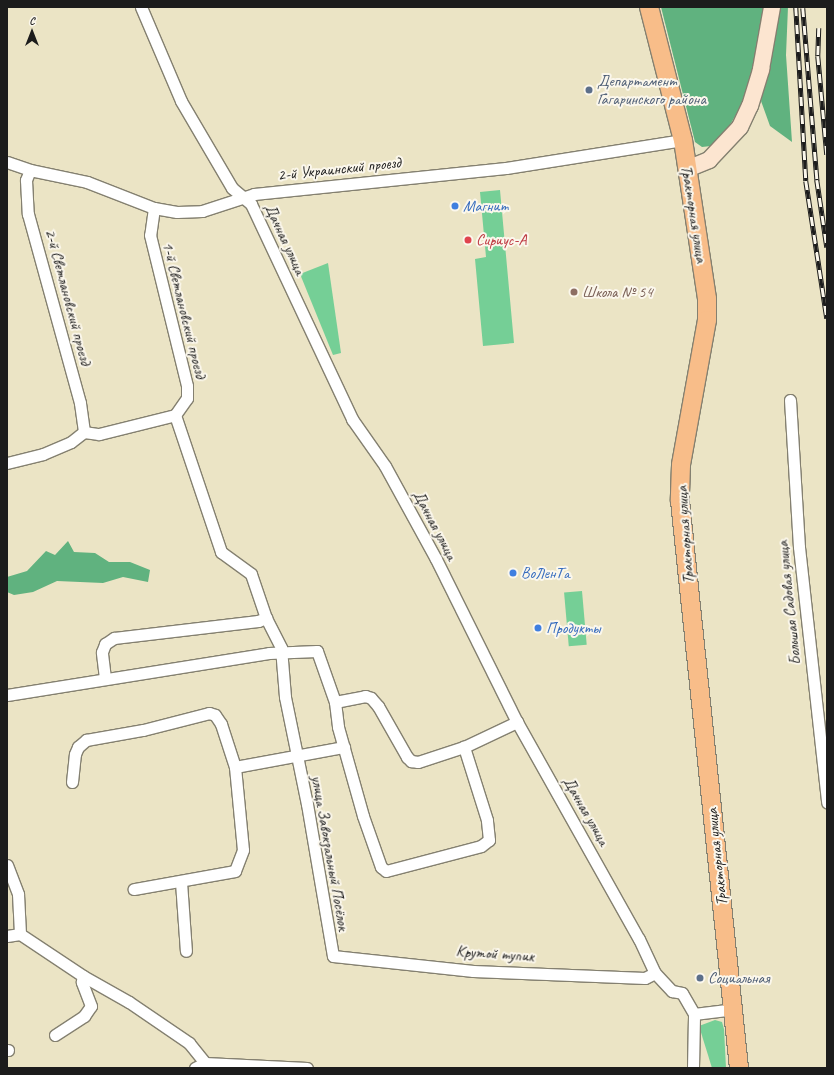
<!DOCTYPE html>
<html>
<head>
<meta charset="utf-8">
<style>
	body { margin:0 }
	#map { position:relative; width:834px; height:1075px; overflow:hidden; background:#ebe4c5; font-family:Caveat,sans-serif }
	div>[style] { position:absolute }
	.green>* { inset:0; background:#75cf96; transform-origin:0 0 }
	.forest>* { inset:0; background:#60b27f }
	.roads { filter:drop-shadow(1px 0 #848070) drop-shadow(-1px 0 #848070) drop-shadow(0 1px #848070) drop-shadow(0 -1px #848070) }
	.street>* { height:11px; margin:-5.5px; padding:0 5.5px; transform-origin:5.5px; border-radius:5.5px; background:#fff }
	.secondary>* { height:16px; margin:-8px; padding:0 8px; transform-origin:8px; border-radius:8px; background:#fce5d0 }
	.primary>* { height:18px; margin:-9px; padding:0 9px; transform-origin:9px; border-radius:9px; background:#f8bd89 }
	.rail>* { height:4.5px; margin-top:-2.25px; transform-origin:0; background:repeating-linear-gradient(90deg,#fbf7ec 0 9px,#1c1c1c 0 18px); box-sizing:border-box; border-block:1px solid #1c1c1c }
	.dots>* { width:11px; height:11px; translate:-50% -50%; box-sizing:border-box; border:2px solid #fbf7ec; border-radius:50% }
	span { translate:-50% -50%; white-space:nowrap; text-align:center; line-height:1.15; -webkit-text-stroke:4px #fbf7ec; paint-order:stroke }
	.service-label { font-size:16px; color:#4e5e75 }
	.left { translate:0 -50%; text-align:left }
	.street-label { font-size:16px; color:#1c1c1c }
	.shop-label { font-size:16px; color:#366cbe }
	.health-label { font-size:16px; color:#be3a42 }
	.education-label { font-size:16px; color:#785e54 }
	.frame { position:absolute; inset:0; border:8px solid #1c1c1c; pointer-events:none }
	.north { position:absolute; left:12px; top:12px; width:40px; height:40px; -webkit-text-stroke:3px #fbf7ec; paint-order:stroke; rotate:0deg; font-size:11px; font-weight:700; line-height:16px; text-align:center; color:#1c1c1c }
	.north::after { content:''; display:block; margin:auto; width:14px; height:18px; background:#1c1c1c; clip-path:polygon(50% 0,100% 100%,50% 72%,0 100%) }
</style>
</head>
<body>
<div id="map">
	<div class="green">
		<i style="clip-path:polygon(500px 190px,514px 343px,483px 346px,475px 259px,486px 257px,480px 192px)"></i>
		<i style="clip-path:polygon(328px 263px,341px 353px,333px 355px,300px 274px)"></i>
		<i style="left:582px;top:591px;width:54px;height:18px;rotate:85deg"></i>
		<i style="clip-path:polygon(715px 1020px,722px 1022px,724px 1029px,726px 1068px,712px 1068px,699px 1026px)"></i>
	</div>
	<div class="forest">
		<i style="clip-path:polygon(661px 7px,765px 7px,754px 69px,743px 103px,721px 140px,711px 146px,702px 147px,695px 142px)"></i>
		<i style="clip-path:polygon(778px 7px,788px 7px,786px 55px,792px 142px,770px 126px,761px 101px)"></i>
		<i style="clip-path:polygon(68px 541px,74px 552px,95px 553px,109px 562px,130px 562px,150px 570px,148px 582px,123px 577px,103px 583px,57px 581px,33px 592px,14px 595px,7px 592px,7px 577px,27px 571px,46px 551px,55px 555px)"></i>
	</div>
	<div class="roads">
		<div class="street">
			<i style="left:141px;top:7px;width:102px;rotate:66.9deg"></i>
			<i style="left:181px;top:101px;width:101px;rotate:59.6deg"></i>
			<i style="left:232px;top:188px;width:25px;rotate:40deg"></i>
			<i style="left:251px;top:204px;width:238px;rotate:64.8deg"></i>
			<i style="left:352px;top:419px;width:57px;rotate:54.9deg"></i>
			<i style="left:385px;top:466px;width:106px;rotate:61.3deg"></i>
			<i style="left:436px;top:559px;width:182px;rotate:63.6deg"></i>
			<i style="left:517px;top:722px;width:249px;rotate:60.7deg"></i>
			<i style="left:639px;top:939px;width:38px;rotate:65deg"></i>
			<i style="left:655px;top:973px;width:25px;rotate:47deg"></i>
			<i style="left:672px;top:991px;width:10px;rotate:11deg"></i>
			<i style="left:682px;top:993px;width:24px;rotate:60deg"></i>
			<i style="left:694px;top:1014px;width:39px;rotate:-7deg"></i>
			<i style="left:7px;top:162px;width:24px;rotate:19deg"></i>
			<i style="left:30px;top:170px;width:58px;rotate:11.9deg"></i>
			<i style="left:87px;top:182px;width:72px;rotate:21.2deg"></i>
			<i style="left:154px;top:208px;width:23px;rotate:10deg"></i>
			<i style="left:177px;top:212px;width:25px;rotate:-2deg"></i>
			<i style="left:202px;top:211px;width:55px;rotate:-18.1deg"></i>
			<i style="left:254px;top:194px;width:253px;rotate:-5.9deg"></i>
			<i style="left:506px;top:168px;width:179px;rotate:-9deg"></i>
			<i style="left:30px;top:170px;width:11px;rotate:112deg"></i>
			<i style="left:26px;top:180px;width:34px;rotate:87deg"></i>
			<i style="left:28px;top:214px;width:196px;rotate:74.6deg"></i>
			<i style="left:80px;top:403px;width:29px;rotate:82deg"></i>
			<i style="left:154px;top:208px;width:27px;rotate:98deg"></i>
			<i style="left:150px;top:235px;width:155px;rotate:76.2deg"></i>
			<i style="left:187px;top:386px;width:12px;rotate:90deg"></i>
			<i style="left:187px;top:398px;width:21px;rotate:125deg"></i>
			<i style="left:790px;top:400px;width:147px;rotate:86.5deg"></i>
			<i style="left:799px;top:547px;width:257px;rotate:83.7deg"></i>
			<i style="left:175px;top:415px;width:145px;rotate:71.4deg"></i>
			<i style="left:221px;top:552px;width:37px;rotate:36deg"></i>
			<i style="left:251px;top:574px;width:46px;rotate:71.2deg"></i>
			<i style="left:266px;top:618px;width:34px;rotate:63deg"></i>
			<i style="left:281px;top:648px;width:49px;rotate:85.3deg"></i>
			<i style="left:285px;top:697px;width:109px;rotate:78.4deg"></i>
			<i style="left:307px;top:804px;width:154px;rotate:80.3deg"></i>
			<i style="left:333px;top:956px;width:141px;rotate:6.1deg"></i>
			<i style="left:473px;top:971px;width:172px;rotate:2.3deg"></i>
			<i style="left:645px;top:978px;width:11px;rotate:-27deg"></i>
			<i style="left:7px;top:463px;width:37px;rotate:-14deg"></i>
			<i style="left:43px;top:454px;width:30px;rotate:-23deg"></i>
			<i style="left:71px;top:442px;width:16px;rotate:-38deg"></i>
			<i style="left:84px;top:432px;width:15px;rotate:8deg"></i>
			<i style="left:99px;top:434px;width:78px;rotate:-14deg"></i>
			<i style="left:105px;top:678px;width:26px;rotate:-97deg"></i>
			<i style="left:102px;top:652px;width:9px;rotate:-69deg"></i>
			<i style="left:105px;top:644px;width:11px;rotate:-34deg"></i>
			<i style="left:114px;top:638px;width:145px;rotate:-6.7deg"></i>
			<i style="left:258px;top:621px;width:9px;rotate:-21deg"></i>
			<i style="left:7px;top:695px;width:265px;rotate:-9.1deg"></i>
			<i style="left:269px;top:653px;width:48px;rotate:-2.4deg"></i>
			<i style="left:317px;top:651px;width:54px;rotate:70.6deg"></i>
			<i style="left:335px;top:702px;width:25px;rotate:83deg"></i>
			<i style="left:338px;top:727px;width:92px;rotate:74.3deg"></i>
			<i style="left:363px;top:816px;width:54px;rotate:70.6deg"></i>
			<i style="left:381px;top:867px;width:6px;rotate:39deg"></i>
			<i style="left:386px;top:871px;width:98px;rotate:-14.7deg"></i>
			<i style="left:481px;top:846px;width:10px;rotate:-37deg"></i>
			<i style="left:489px;top:840px;width:20px;rotate:-96deg"></i>
			<i style="left:487px;top:820px;width:77px;rotate:-107.5deg"></i>
			<i style="left:335px;top:702px;width:31px;rotate:-11deg"></i>
			<i style="left:365px;top:696px;width:6px;rotate:18deg"></i>
			<i style="left:371px;top:698px;width:11px;rotate:49deg"></i>
			<i style="left:378px;top:706px;width:59px;rotate:60.4deg"></i>
			<i style="left:407px;top:757px;width:6px;rotate:45deg"></i>
			<i style="left:411px;top:761px;width:7px;rotate:8deg"></i>
			<i style="left:418px;top:762px;width:48px;rotate:-18.1deg"></i>
			<i style="left:464px;top:747px;width:59px;rotate:-25.3deg"></i>
			<i style="left:235px;top:767px;width:111px;rotate:-10.4deg"></i>
			<i style="left:72px;top:782px;width:28px;rotate:-84deg"></i>
			<i style="left:75px;top:754px;width:8px;rotate:-67deg"></i>
			<i style="left:78px;top:747px;width:11px;rotate:-41deg"></i>
			<i style="left:86px;top:740px;width:58px;rotate:-10deg"></i>
			<i style="left:143px;top:730px;width:68px;rotate:-14.4deg"></i>
			<i style="left:209px;top:713px;width:6px;rotate:18deg"></i>
			<i style="left:215px;top:715px;width:11px;rotate:56deg"></i>
			<i style="left:221px;top:724px;width:45px;rotate:72deg"></i>
			<i style="left:235px;top:767px;width:83px;rotate:84.5deg"></i>
			<i style="left:243px;top:850px;width:22px;rotate:111deg"></i>
			<i style="left:235px;top:871px;width:103px;rotate:169.9deg"></i>
			<i style="left:7px;top:865px;width:31px;rotate:69deg"></i>
			<i style="left:18px;top:894px;width:40px;rotate:87.1deg"></i>
			<i style="left:20px;top:934px;width:76px;rotate:33.7deg"></i>
			<i style="left:83px;top:976px;width:53px;rotate:29.5deg"></i>
			<i style="left:129px;top:1002px;width:73px;rotate:34.3deg"></i>
			<i style="left:189px;top:1043px;width:26px;rotate:51deg"></i>
			<i style="left:181px;top:882px;width:69px;rotate:85.9deg"></i>
			<i style="left:7px;top:936px;width:13px;rotate:-9deg"></i>
			<i style="left:55px;top:1035px;width:35px;rotate:-33deg"></i>
			<i style="left:84px;top:1016px;width:12px;rotate:-55deg"></i>
			<i style="left:91px;top:1006px;width:26px;rotate:-111deg"></i>
			<i style="left:82px;top:982px;width:6px;rotate:-81deg"></i>
			<i style="left:7px;top:1050px;width:1px"></i>
			<i style="left:205px;top:1063px;width:102px;rotate:2.8deg"></i>
			<i style="left:195px;top:1068px;width:11px;rotate:-27deg"></i>
			<i style="left:693px;top:1068px;width:54px;rotate:-88.9deg"></i>
		</div>
		<div class="secondary">
			<i style="left:687px;top:169px;width:24px;rotate:-22deg"></i>
			<i style="left:709px;top:160px;width:45px;rotate:-46.8deg"></i>
			<i style="left:740px;top:127px;width:23px;rotate:-65deg"></i>
			<i style="left:750px;top:106px;width:39px;rotate:-73deg"></i>
			<i style="left:761px;top:69px;width:63px;rotate:-79.9deg"></i>
		</div>
		<div class="primary">
			<i style="left:649px;top:7px;width:137px;rotate:75.7deg"></i>
			<i style="left:683px;top:140px;width:161px;rotate:81.4deg"></i>
			<i style="left:707px;top:299px;width:21px;rotate:90deg"></i>
			<i style="left:707px;top:320px;width:147px;rotate:100.2deg"></i>
			<i style="left:681px;top:465px;width:36px;rotate:92deg"></i>
			<i style="left:680px;top:501px;width:570px;rotate:84.06deg"></i>
		</div>
	</div>
	<div class="rail">
		<i style="left:796px;top:7px;width:174px;rotate:86.7deg"></i>
		<i style="left:806px;top:181px;width:139px;rotate:81.3deg"></i>
		<i style="left:803px;top:8px;width:173px;rotate:85.3deg"></i>
		<i style="left:817px;top:180px;width:68px;rotate:81.5deg"></i>
		<i style="left:819px;top:28px;width:28px;rotate:92deg"></i>
		<i style="left:818px;top:56px;width:99px;rotate:84.8deg"></i>
	</div>
	<div class="dots">
		<i style="left:589px;top:90px;background:#5c6f8a"></i>
		<i style="left:455px;top:206px;background:#3f7fe0"></i>
		<i style="left:468px;top:240px;background:#e0444e"></i>
		<i style="left:574px;top:292px;background:#8d6e63"></i>
		<i style="left:513px;top:573px;background:#3f7fe0"></i>
		<i style="left:538px;top:628px;background:#3f7fe0"></i>
		<i style="left:700px;top:978px;background:#5c6f8a"></i>
	</div>
	<div class="service-label">
		<span class="left" style="left:597px;top:90px">Департамент<br>Гагаринского района</span>
		<span class="left" style="left:708px;top:978px">Социальная</span>
	</div>
	<div class="street-label">
		<span style="left:339px;top:169px;rotate:-6deg">2-й Украинский проезд</span>
		<span style="left:694px;top:214px;rotate:81deg">Тракторная улица</span>
		<span style="left:285px;top:239px;rotate:65deg">Дачная улица</span>
		<span style="left:68px;top:297px;rotate:75deg">2-й Светлановский проезд</span>
		<span style="left:184px;top:310px;rotate:76deg">1-й Светлановский проезд</span>
		<span style="left:435px;top:525px;rotate:62deg">Дачная улица</span>
		<span style="left:685px;top:535px;rotate:-94deg">Тракторная улица</span>
		<span style="left:789px;top:603px;rotate:-96deg">Большая Садовая улица</span>
		<span style="left:586px;top:811px;rotate:60deg">Дачная улица</span>
		<span style="left:330px;top:853px;rotate:80deg">улица Завокзальный Посёлок</span>
		<span style="left:717px;top:857px;rotate:-96deg">Тракторная улица</span>
		<span style="left:495px;top:954px;rotate:4deg">Крутой тупик</span>
	</div>
	<div class="shop-label">
		<span class="left" style="left:463px;top:206px">Магнит</span>
		<span class="left" style="left:521px;top:573px">ВоЛенТа</span>
		<span class="left" style="left:546px;top:628px">Продукты</span>
	</div>
	<div class="health-label">
		<span class="left" style="left:476px;top:240px">Сириус-А</span>
	</div>
	<div class="education-label">
		<span class="left" style="left:582px;top:292px">Школа № 54</span>
	</div>
	<div class="frame"></div>
	<div class="north">С</div>
</div>
</body>
</html>
